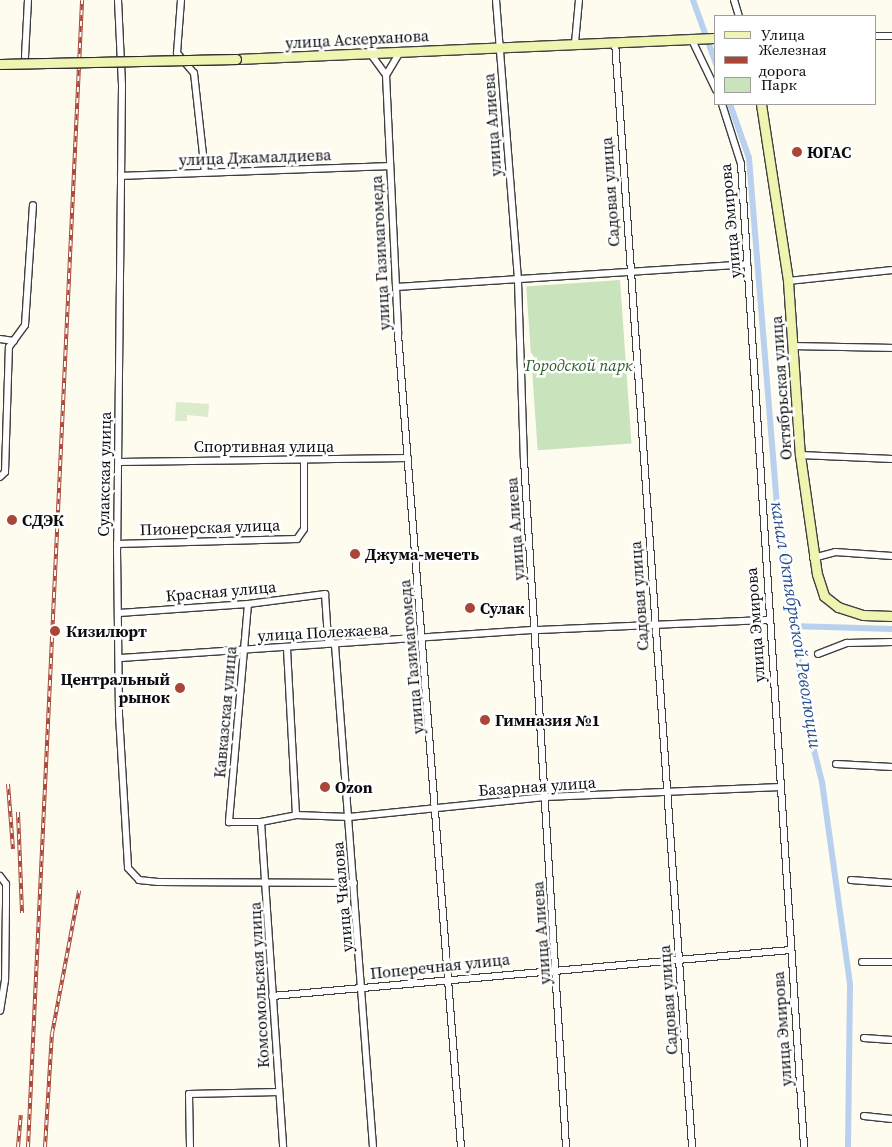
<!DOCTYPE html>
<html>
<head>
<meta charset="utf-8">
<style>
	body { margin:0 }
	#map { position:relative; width:892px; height:1147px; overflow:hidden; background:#fdfcee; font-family:"Source Serif 4",serif }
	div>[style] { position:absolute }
	.green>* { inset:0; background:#c9e3bc; transform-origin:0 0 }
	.pitch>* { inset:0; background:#dbebcc }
	.canal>* { height:6px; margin:-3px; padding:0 3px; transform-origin:3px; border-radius:3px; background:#b9d0ee }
	.roads { filter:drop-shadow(1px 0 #3f3f3f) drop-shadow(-1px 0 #3f3f3f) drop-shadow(0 1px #3f3f3f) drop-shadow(0 -1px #3f3f3f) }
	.street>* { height:6px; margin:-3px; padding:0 3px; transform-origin:3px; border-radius:3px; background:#fff }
	.secondary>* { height:9px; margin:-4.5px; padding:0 4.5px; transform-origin:4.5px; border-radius:4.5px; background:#f0f4b1 }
	.rail>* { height:4px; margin-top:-2px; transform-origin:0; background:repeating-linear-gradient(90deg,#fff 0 5.5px,#aa4637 0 11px); box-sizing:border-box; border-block:1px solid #aa4637 }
	.bridges { filter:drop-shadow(1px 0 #2e2e2e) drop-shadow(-1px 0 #2e2e2e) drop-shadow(0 1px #2e2e2e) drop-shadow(0 -1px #2e2e2e) }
	.secondary-bridge>* { height:9px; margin:-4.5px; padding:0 4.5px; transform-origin:4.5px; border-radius:4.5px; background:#f0f4b1 }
	.dots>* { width:14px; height:14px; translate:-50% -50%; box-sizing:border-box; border:2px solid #fff; border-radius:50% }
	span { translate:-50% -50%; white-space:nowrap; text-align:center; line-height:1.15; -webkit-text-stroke:5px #fff; paint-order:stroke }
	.street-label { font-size:16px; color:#0c0c0c }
	.poi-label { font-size:16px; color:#0c0c0c; font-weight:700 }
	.left { translate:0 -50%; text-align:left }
	.right { translate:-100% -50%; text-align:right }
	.park-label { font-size:16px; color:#275b25; font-style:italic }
	.water-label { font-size:18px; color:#264e8d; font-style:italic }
	.legend { position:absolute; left:714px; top:15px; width:162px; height:90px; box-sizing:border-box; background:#fff; border:1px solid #9e9e9e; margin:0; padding:6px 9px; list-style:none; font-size:15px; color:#0c0c0c }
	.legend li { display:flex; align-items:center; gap:10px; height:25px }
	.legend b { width:25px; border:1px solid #9e9e9e }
</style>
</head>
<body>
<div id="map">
	<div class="green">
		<i style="left:620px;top:280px;width:164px;height:94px;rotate:86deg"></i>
	</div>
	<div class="pitch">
		<i style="clip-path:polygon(176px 402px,209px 404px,208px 417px,187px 415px,187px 421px,175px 421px)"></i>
	</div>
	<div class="canal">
		<i style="left:693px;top:0;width:68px;rotate:70.2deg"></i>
		<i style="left:730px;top:104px;width:57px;rotate:70.6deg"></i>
		<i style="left:749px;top:158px;width:362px;rotate:85.4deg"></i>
		<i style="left:778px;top:519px;width:209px;rotate:81.8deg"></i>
		<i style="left:808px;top:726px;width:58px;rotate:76deg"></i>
		<i style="left:822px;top:782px;width:205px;rotate:82.1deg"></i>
		<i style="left:850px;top:985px;width:162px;rotate:90.7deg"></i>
		<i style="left:792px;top:626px;width:100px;rotate:1.7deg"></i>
	</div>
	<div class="roads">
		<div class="street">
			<i style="left:118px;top:0;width:86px;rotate:87.3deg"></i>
			<i style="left:122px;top:86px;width:463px;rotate:90.6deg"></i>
			<i style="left:117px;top:549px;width:166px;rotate:89.3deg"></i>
			<i style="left:119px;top:715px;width:153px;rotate:86.6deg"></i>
			<i style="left:128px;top:868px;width:16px;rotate:47deg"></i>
			<i style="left:139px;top:880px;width:19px;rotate:6deg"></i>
			<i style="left:158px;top:882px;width:196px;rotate:0.3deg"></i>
			<i style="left:181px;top:0;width:53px;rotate:94.3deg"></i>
			<i style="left:177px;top:53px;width:26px;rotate:50deg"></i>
			<i style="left:194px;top:73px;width:100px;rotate:83.7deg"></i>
			<i style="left:496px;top:0;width:282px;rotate:85.5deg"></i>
			<i style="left:518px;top:281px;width:179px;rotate:88.1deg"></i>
			<i style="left:524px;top:460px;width:688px;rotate:86.5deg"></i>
			<i style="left:734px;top:0;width:17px;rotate:73deg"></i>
			<i style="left:876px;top:36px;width:16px"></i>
			<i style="left:691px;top:38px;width:58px;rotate:64.3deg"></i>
			<i style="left:615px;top:42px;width:1108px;rotate:86.01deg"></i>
			<i style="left:575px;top:43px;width:43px;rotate:-84.7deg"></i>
			<i style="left:400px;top:52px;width:27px;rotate:121deg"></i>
			<i style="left:386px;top:75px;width:259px;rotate:87.3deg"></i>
			<i style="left:398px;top:334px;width:815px;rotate:85.57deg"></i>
			<i style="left:370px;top:53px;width:27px;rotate:54deg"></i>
			<i style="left:25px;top:57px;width:57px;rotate:-87deg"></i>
			<i style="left:722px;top:104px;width:63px;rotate:72.4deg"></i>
			<i style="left:741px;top:164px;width:985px;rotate:86.33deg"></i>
			<i style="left:121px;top:176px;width:268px;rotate:-2.1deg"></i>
			<i style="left:788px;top:281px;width:105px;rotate:-6deg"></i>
			<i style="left:396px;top:287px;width:352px;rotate:-3.7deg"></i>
			<i style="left:0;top:339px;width:14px;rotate:8deg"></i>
			<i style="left:794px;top:346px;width:98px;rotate:1.2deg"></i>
			<i style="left:800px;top:455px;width:92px;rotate:2.5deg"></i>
			<i style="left:119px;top:462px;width:289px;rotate:-0.8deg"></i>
			<i style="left:0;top:477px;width:7px;rotate:-45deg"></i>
			<i style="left:5px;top:472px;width:125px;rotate:-88.2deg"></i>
			<i style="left:9px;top:347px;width:27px;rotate:-54deg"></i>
			<i style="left:25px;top:325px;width:120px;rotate:-86.2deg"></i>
			<i style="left:117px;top:544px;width:180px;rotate:-1.6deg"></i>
			<i style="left:297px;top:539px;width:12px;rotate:-55deg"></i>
			<i style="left:304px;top:529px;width:69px;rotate:-90deg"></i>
			<i style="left:813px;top:558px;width:23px;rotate:-15deg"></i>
			<i style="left:835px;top:552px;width:57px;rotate:4deg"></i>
			<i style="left:248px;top:604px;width:219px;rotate:95deg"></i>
			<i style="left:229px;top:822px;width:32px"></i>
			<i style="left:261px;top:822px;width:36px;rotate:-11deg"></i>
			<i style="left:296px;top:815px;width:167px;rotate:-93.1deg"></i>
			<i style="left:119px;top:613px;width:129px;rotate:-4deg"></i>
			<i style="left:248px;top:604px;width:78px;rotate:-7.4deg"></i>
			<i style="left:325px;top:594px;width:45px;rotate:86.2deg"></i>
			<i style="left:328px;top:639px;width:9px;rotate:41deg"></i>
			<i style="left:335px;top:645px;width:503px;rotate:85.67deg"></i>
			<i style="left:818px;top:654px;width:31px;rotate:-21deg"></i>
			<i style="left:847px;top:643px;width:45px;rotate:-1.3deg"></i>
			<i style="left:120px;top:658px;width:417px;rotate:-3.9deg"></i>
			<i style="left:536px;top:630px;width:232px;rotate:-2.5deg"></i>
			<i style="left:836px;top:764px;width:56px;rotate:3.1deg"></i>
			<i style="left:296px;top:815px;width:53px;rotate:2.2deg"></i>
			<i style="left:349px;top:817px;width:197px;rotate:-5.8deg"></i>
			<i style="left:545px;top:797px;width:236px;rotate:-2.4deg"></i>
			<i style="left:261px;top:822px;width:326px;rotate:86.1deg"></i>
			<i style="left:0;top:876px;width:10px;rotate:53deg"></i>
			<i style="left:6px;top:884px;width:19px;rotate:90deg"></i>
			<i style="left:6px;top:903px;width:77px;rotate:90.7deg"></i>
			<i style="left:5px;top:980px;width:31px;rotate:99deg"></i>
			<i style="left:851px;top:880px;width:41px;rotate:4.2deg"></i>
			<i style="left:862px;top:962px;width:30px"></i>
			<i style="left:272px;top:996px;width:521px;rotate:-5.07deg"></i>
			<i style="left:864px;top:1038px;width:28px;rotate:4deg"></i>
			<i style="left:864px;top:1116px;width:28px;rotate:6deg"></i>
			<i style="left:190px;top:1147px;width:53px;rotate:-91.1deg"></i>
			<i style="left:189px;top:1094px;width:90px;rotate:-1.3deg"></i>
		</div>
		<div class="secondary">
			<i style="left:236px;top:59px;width:480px;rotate:-2.5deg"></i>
			<i style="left:761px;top:104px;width:179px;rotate:81.3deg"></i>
			<i style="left:788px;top:281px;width:174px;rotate:86.1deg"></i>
			<i style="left:800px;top:455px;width:120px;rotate:81.9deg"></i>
			<i style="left:817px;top:574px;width:23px;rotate:72deg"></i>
			<i style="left:824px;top:596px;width:18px;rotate:38deg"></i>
			<i style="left:838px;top:607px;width:26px;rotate:18deg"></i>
			<i style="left:863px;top:615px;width:29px;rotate:2deg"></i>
		</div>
	</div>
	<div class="rail">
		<i style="left:8px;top:784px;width:65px;rotate:85.6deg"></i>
		<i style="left:18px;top:812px;width:101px;rotate:87.7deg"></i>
		<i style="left:18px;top:1147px;width:32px;rotate:-85deg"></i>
		<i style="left:28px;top:1147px;width:1148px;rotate:-87.3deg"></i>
		<i style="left:45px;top:1147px;width:113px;rotate:-86.5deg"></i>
		<i style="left:52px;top:1034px;width:146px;rotate:-79.3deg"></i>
	</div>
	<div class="bridges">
		<div class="secondary-bridge">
			<i style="left:0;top:64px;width:236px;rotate:-1.2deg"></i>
		</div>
	</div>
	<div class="dots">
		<i style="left:797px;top:152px;background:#aa4637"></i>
		<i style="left:12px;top:520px;background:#aa4637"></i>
		<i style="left:355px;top:554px;background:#aa4637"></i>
		<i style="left:470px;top:608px;background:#aa4637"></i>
		<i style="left:55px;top:631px;background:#aa4637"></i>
		<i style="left:180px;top:688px;background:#aa4637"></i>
		<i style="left:485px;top:720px;background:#aa4637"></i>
		<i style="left:325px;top:787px;background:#aa4637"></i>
	</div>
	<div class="street-label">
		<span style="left:357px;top:39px;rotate:-3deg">улица Аскерханова</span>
		<span style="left:492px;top:125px;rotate:-94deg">улица Алиева</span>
		<span style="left:255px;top:157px;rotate:-2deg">улица Джамалдиева</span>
		<span style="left:610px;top:192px;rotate:-94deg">Садовая улица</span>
		<span style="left:730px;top:221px;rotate:-95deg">улица Эмирова</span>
		<span style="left:380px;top:253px;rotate:-93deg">улица Газимагомеда</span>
		<span style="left:781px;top:388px;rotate:-94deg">Октябрьская улица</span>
		<span style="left:264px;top:446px">Спортивная улица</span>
		<span style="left:104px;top:474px;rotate:-89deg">Сулакская улица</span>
		<span style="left:210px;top:527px;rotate:-2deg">Пионерская улица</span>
		<span style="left:515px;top:529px;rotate:-94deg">улица Алиева</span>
		<span style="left:221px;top:591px;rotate:-5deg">Красная улица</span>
		<span style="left:639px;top:596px;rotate:-94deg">Садовая улица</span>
		<span style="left:755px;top:625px;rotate:-94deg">улица Эмирова</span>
		<span style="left:323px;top:632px;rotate:-3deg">улица Полежаева</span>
		<span style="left:411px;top:657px;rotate:-95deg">улица Газимагомеда</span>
		<span style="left:225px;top:712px;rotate:-85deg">Кавказская улица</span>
		<span style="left:537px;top:786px;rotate:-4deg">Базарная улица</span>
		<span style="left:342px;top:897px;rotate:-95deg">улица Чкалова</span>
		<span style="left:541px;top:933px;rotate:-94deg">улица Алиева</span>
		<span style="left:440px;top:966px;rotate:-6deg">Поперечная улица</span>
		<span style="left:259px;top:985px;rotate:-93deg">Комсомольская улица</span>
		<span style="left:668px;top:1000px;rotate:-94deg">Садовая улица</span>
		<span style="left:782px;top:1029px;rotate:-94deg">улица Эмирова</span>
	</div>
	<div class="poi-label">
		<span class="left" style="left:807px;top:152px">ЮГАС</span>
		<span class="left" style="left:22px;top:520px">СДЭК</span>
		<span class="left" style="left:365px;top:554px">Джума-мечеть</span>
		<span class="left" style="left:480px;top:608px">Сулак</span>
		<span class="left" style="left:66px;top:631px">Кизилюрт</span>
		<span class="right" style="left:170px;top:688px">Центральный<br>рынок</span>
		<span class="left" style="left:495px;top:720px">Гимназия №1</span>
		<span class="left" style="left:335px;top:787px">Ozon</span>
	</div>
	<div class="park-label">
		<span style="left:579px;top:365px">Городской парк</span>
	</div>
	<div class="water-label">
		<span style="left:796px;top:625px;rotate:81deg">канал Октябрьской Революции</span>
	</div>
	<ul class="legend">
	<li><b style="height:6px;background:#f0f4b1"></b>Улица</li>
	<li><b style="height:6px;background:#aa4637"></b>Железная дорога</li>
	<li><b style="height:14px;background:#c9e3bc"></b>Парк</li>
	</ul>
</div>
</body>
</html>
